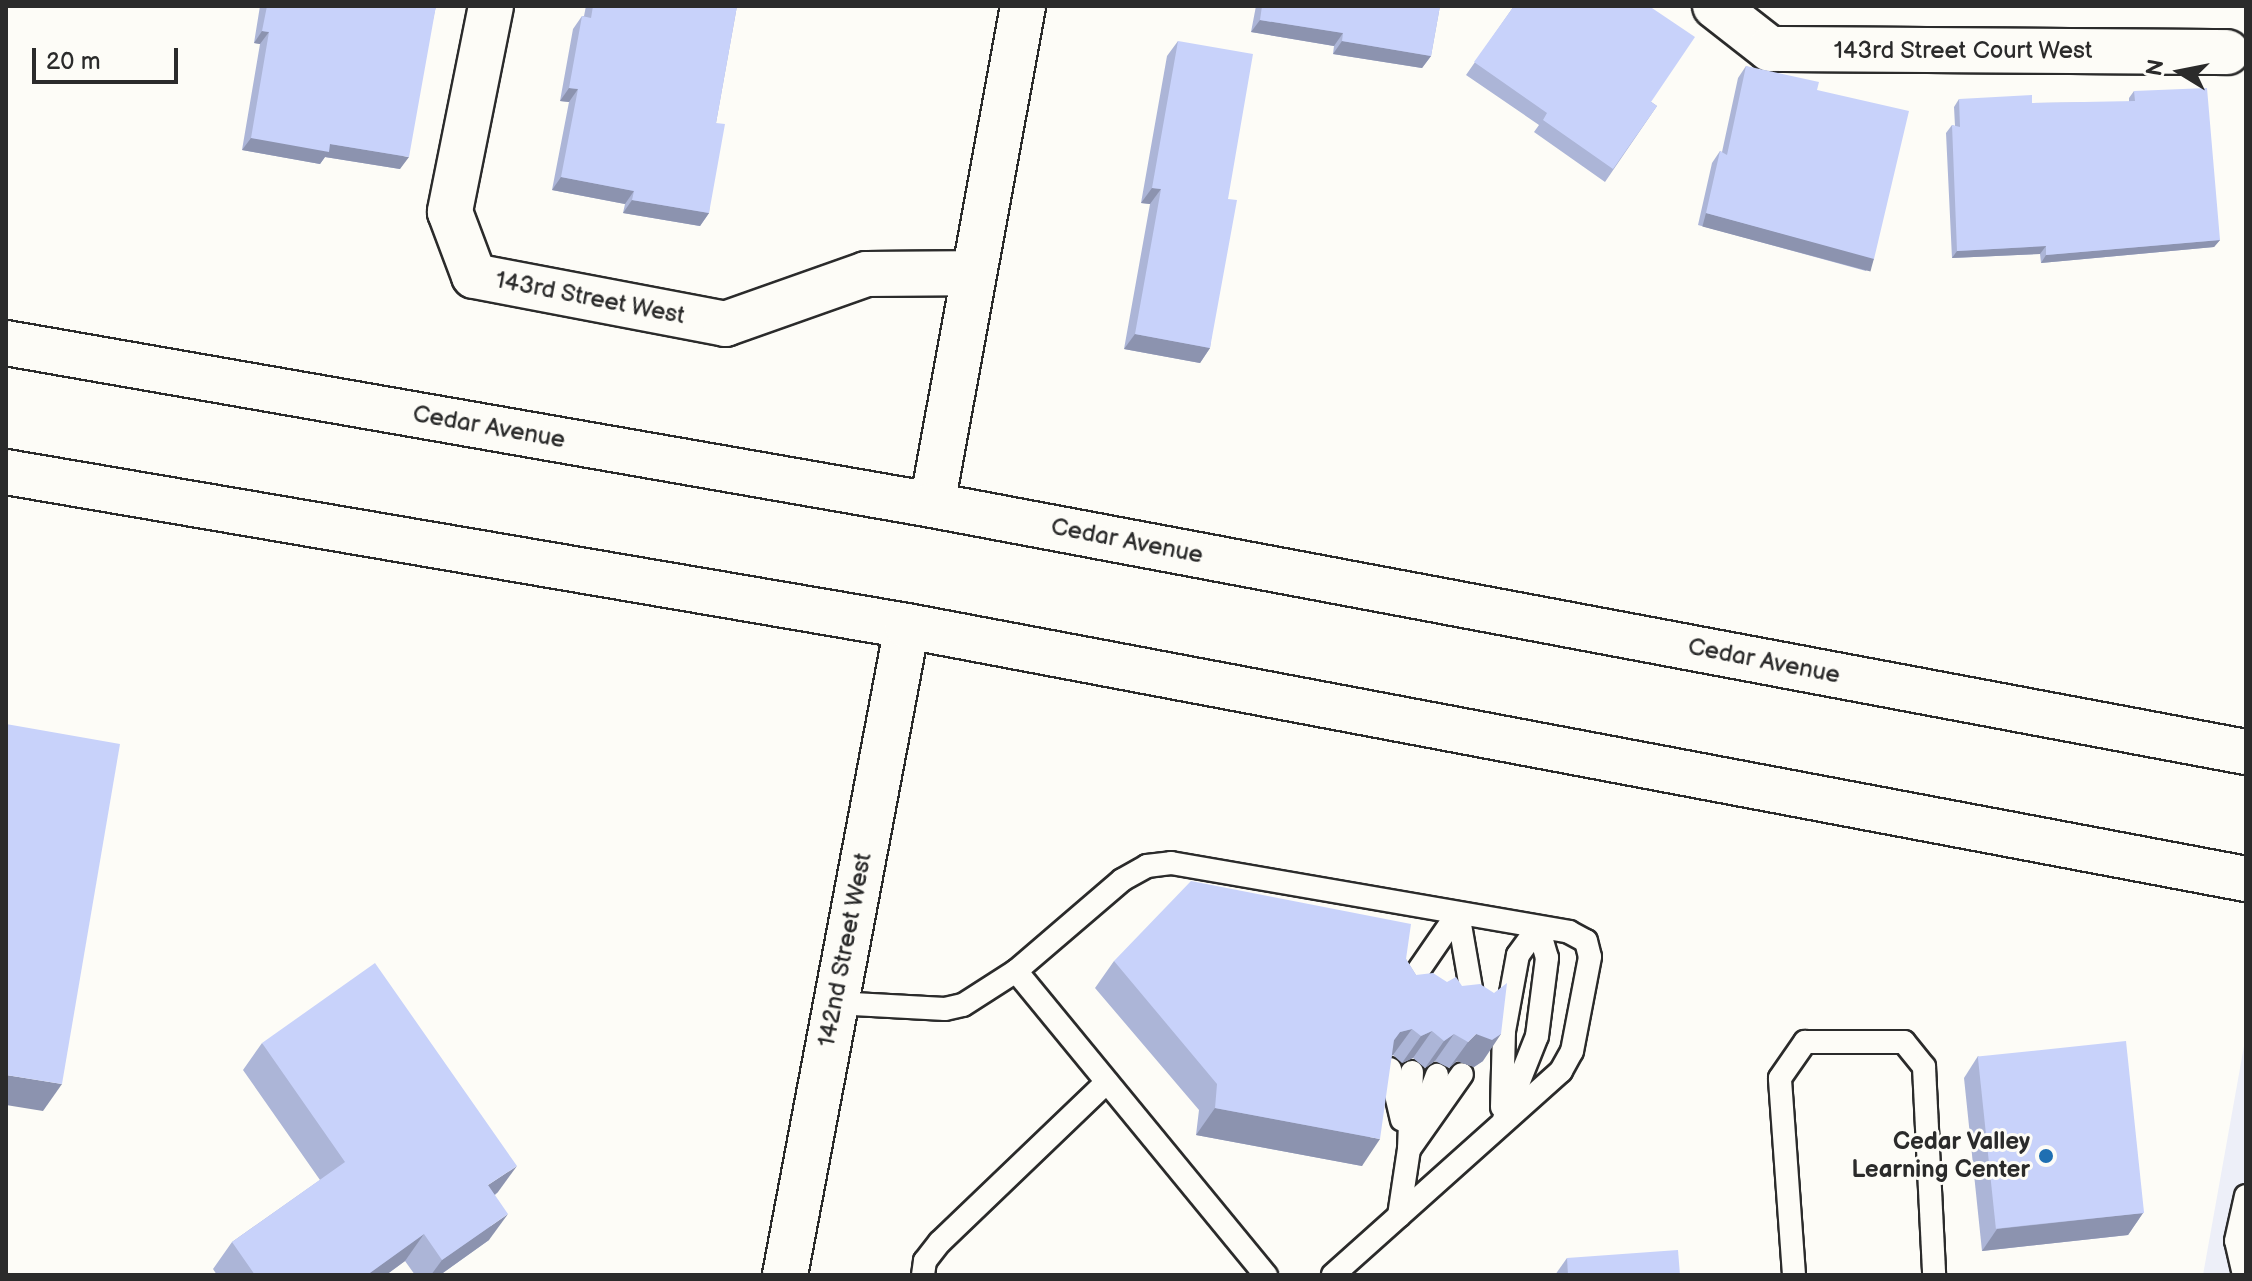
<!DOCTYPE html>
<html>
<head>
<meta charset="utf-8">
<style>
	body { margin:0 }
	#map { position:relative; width:2252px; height:1281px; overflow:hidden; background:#fdfcf7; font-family:"Balsamiq Sans",sans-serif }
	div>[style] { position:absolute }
	.built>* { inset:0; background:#edeff8 }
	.roads { filter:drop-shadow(2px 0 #2b2b2b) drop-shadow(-2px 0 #2b2b2b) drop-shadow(0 2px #2b2b2b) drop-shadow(0 -2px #2b2b2b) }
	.service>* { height:22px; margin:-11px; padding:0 11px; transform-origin:11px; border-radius:11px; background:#fdfcf7 }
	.minor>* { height:44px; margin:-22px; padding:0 22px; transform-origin:22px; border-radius:22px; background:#fdfcf7 }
	.trunk>* { height:44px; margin:-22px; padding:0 22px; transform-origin:22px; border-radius:22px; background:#fdfcf7 }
	.wall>* { inset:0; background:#acb5d7 }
	.shaded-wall>* { inset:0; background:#8c93af; transform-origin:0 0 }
	.building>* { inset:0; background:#c8d2fa; transform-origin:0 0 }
	.dots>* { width:22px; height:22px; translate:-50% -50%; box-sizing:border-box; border:4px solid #fdfcf7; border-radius:50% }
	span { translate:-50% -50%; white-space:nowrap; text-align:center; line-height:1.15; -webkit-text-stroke:6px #fdfcf7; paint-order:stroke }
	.street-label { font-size:24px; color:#2b2b2b }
	.poi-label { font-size:24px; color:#2b2b2b; font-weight:700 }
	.right { translate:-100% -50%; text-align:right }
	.frame { position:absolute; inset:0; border:8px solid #2b2b2b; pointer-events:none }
	.north { position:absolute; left:2140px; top:32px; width:80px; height:80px; -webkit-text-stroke:6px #fdfcf7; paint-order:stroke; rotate:280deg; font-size:22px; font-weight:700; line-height:32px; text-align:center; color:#2b2b2b }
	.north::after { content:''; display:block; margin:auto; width:28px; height:36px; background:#2b2b2b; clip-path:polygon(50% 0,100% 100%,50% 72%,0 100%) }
	.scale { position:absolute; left:32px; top:48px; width:146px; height:36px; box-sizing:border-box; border:4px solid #2b2b2b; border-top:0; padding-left:10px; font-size:24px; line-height:28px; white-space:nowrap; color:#2b2b2b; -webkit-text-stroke:6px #fdfcf7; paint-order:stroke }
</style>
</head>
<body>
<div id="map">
	<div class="built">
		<i style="clip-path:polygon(2244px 1046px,2246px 1275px,2203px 1275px)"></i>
	</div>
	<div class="roads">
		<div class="service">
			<i style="left:1458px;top:913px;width:94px;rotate:80.2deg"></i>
			<i style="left:1016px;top:971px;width:394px;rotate:50.6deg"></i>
			<i style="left:1405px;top:990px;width:93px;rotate:-55.5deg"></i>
			<i style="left:835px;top:1003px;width:110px;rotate:3.1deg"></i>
			<i style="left:945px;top:1009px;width:18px;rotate:-13deg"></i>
			<i style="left:963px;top:1005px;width:63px;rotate:-32.7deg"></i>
			<i style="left:1016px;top:971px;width:140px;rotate:-40.6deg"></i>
			<i style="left:1122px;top:880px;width:29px;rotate:-29deg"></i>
			<i style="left:1147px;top:866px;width:24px;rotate:-7deg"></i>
			<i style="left:1171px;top:863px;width:404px;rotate:9.8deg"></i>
			<i style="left:1569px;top:932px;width:19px;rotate:28deg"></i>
			<i style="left:1586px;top:941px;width:16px;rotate:76deg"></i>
			<i style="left:1590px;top:957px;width:96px;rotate:100.8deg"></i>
			<i style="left:1572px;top:1051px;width:23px;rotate:119deg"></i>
			<i style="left:1561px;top:1071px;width:306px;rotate:138.2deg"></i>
			<i style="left:1390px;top:1069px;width:52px;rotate:76.8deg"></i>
			<i style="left:1502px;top:1107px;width:76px;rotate:-88.5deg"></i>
			<i style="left:1504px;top:1031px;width:77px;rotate:-79.6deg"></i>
			<i style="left:1518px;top:955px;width:34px;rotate:-54deg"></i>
			<i style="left:1421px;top:1118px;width:46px;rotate:-69.6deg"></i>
			<i style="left:1504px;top:1119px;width:89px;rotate:-68.3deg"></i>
			<i style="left:1537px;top:1036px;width:79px;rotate:-82.7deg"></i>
			<i style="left:1547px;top:958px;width:32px;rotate:-106deg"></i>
			<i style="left:1410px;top:1148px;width:90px;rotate:-54.9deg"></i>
			<i style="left:1399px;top:1216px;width:68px;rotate:-81.5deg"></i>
			<i style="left:1409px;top:1149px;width:77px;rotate:-87.8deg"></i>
			<i style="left:923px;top:1275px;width:14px;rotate:-82deg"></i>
			<i style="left:925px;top:1261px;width:24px;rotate:-52deg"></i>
			<i style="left:940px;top:1242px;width:231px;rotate:-43.8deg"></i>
			<i style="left:1794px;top:1275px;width:197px;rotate:-94.1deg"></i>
			<i style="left:1780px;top:1078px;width:44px;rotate:-55.2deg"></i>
			<i style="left:1805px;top:1042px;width:99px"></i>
			<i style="left:1904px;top:1042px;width:32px;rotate:51deg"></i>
			<i style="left:1924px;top:1067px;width:208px;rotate:87.2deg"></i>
			<i style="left:2244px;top:1275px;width:35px;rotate:-103deg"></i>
			<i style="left:2236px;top:1241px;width:46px;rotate:-77.5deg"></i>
		</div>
		<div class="minor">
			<i style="left:491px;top:6px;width:210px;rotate:101.3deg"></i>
			<i style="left:450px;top:212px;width:68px;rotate:69.4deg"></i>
			<i style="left:474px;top:276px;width:256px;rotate:10.8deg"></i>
			<i style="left:725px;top:324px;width:150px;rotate:-19.5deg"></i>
			<i style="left:866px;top:274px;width:108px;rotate:-0.5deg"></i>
			<i style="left:1715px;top:6px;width:70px;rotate:38deg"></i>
			<i style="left:1770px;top:49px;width:457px;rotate:0.4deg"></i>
			<i style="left:932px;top:505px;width:507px;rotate:-79.66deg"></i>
			<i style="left:785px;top:1275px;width:660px;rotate:-79.35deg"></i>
		</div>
		<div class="trunk">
			<i style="left:6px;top:343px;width:940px;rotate:9.92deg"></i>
			<i style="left:932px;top:505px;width:1337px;rotate:10.65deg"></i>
			<i style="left:6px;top:472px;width:914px;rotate:9.7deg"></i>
			<i style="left:907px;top:626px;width:1363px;rotate:10.7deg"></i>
		</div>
	</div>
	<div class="wall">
		<i style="clip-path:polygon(260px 6px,436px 6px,400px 169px,325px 157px,320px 164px,242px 150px,260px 44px,254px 43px)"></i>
		<i style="clip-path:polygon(586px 6px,737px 6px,716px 123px,709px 213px,700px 226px,623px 213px,625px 204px,552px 190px,569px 102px,560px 101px,573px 29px,582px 16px,584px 16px)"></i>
		<i style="clip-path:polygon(1256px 6px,1440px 6px,1431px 56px,1422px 68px,1333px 54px,1334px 46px,1251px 32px)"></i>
		<i style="clip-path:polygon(1514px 6px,1657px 106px,1605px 182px,1534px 132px,1539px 125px,1466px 75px)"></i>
		<i style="clip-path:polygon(1178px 41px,1228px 199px,1210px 348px,1200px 363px,1124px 349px,1150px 204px,1141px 203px,1167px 56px)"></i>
		<i style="clip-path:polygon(1746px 66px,1817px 90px,1874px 259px,1866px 271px,1698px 225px,1712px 163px,1720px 151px,1722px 152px,1738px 78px)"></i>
		<i style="clip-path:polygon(2134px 91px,2220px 240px,2214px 247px,2041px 263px,2040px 254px,1952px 258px,1946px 133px,1952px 125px,1955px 126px,1954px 107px,1959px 99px,2032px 103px,2129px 102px,2129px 98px)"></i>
		<i style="clip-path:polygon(1406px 959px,1416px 975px,1483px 1061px,1474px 1067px,1457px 1061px,1449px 1068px,1435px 1061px,1425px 1068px,1413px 1058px,1402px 1063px,1393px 1055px,1392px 1056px,1362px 1166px,1196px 1135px,1199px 1110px,1095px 988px,1114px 961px)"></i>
		<i style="clip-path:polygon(262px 1043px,498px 1192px,495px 1195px,489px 1240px,440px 1275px,415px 1275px,405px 1261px,386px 1275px,217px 1275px,213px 1269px,232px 1242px,320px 1180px,243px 1070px)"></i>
		<i style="clip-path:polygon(1978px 1056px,2143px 1213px,2128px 1235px,1982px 1251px,1964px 1078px)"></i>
		<i style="clip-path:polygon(1567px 1258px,1680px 1275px,1555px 1275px)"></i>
	</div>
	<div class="shaded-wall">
		<i style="clip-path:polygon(1260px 20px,1343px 33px,1334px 46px,1251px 32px)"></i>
		<i style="clip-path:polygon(262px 31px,269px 32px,260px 44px,254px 43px)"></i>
		<i style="clip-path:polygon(1342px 41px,1431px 56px,1422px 68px,1333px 54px)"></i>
		<i style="clip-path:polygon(569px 88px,578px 89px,569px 102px,560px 101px)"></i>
		<i style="clip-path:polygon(251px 138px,330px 144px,409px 157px,400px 169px,325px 157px,320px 164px,242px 150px)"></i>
		<i style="clip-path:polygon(561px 177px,634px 191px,625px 204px,552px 190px)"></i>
		<i style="clip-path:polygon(1152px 188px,1161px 189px,1150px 204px,1141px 203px)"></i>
		<i style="clip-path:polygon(632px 200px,709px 213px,700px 226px,623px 213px)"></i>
		<i style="left:1706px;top:213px;width:174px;height:14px;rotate:15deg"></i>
		<i style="clip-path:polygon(2220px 240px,2214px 247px,2041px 263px,2046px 255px)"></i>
		<i style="clip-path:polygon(2046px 246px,2040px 254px,1952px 258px,1957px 251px)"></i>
		<i style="clip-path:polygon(1135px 334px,1210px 348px,1200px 363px,1124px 349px)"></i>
		<i style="clip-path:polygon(1412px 1029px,1393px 1055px,1381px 1058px,1400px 1032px)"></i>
		<i style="clip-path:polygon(1432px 1031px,1413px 1058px,1402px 1063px,1421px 1036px)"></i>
		<i style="clip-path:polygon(1454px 1034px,1435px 1061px,1425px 1068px,1444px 1041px)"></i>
		<i style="clip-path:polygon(1476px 1034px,1501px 1034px,1483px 1061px,1474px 1067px,1457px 1061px,1449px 1068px,1468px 1042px)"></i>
		<i style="clip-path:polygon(6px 1075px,62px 1084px,43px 1111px,6px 1105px)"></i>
		<i style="clip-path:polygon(1215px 1108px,1380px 1139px,1362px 1166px,1196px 1135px)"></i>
		<i style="clip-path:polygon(517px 1166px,498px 1192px,470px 1212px,488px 1185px)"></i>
		<i style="clip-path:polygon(2143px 1213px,2128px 1235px,1982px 1251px,1997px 1229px)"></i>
		<i style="clip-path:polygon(508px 1214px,489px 1240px,440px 1275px,431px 1275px,442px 1260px)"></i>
		<i style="clip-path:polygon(424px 1234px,405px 1261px,386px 1275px,367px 1275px)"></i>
	</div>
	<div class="building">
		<i style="clip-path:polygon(267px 6px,436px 6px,409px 157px,330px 144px,329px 152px,251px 138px,269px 32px,262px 31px)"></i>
		<i style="clip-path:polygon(593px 6px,737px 6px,716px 123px,725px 124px,709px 213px,632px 200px,634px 191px,561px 177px,578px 89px,569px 88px,582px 16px,591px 18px)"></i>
		<i style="clip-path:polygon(1262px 6px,1440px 6px,1431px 56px,1342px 41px,1343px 33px,1260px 20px)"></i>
		<i style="clip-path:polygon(1514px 6px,1649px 6px,1695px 37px,1651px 102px,1657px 106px,1613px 169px,1543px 120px,1547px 113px,1474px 62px)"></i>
		<i style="clip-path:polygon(1178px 41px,1253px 54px,1228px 199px,1237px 200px,1210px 348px,1135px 334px,1161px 189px,1152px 188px)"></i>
		<i style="clip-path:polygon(1746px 66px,1819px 82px,1817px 90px,1909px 111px,1874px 259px,1706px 213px,1720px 151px,1727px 155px)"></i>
		<i style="clip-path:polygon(2207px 88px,2220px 240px,2046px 255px,2046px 246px,1957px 251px,1952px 125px,1960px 127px,1959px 99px,2032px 95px,2032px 103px,2135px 101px,2134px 91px)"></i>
		<i style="clip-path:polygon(6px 724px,120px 744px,62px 1084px,6px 1075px)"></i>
		<i style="clip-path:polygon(1191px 881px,1411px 924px,1406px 959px,1416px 975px,1433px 973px,1447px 982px,1456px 977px,1462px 986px,1480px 984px,1494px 993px,1507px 983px,1501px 1034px,1492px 1040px,1476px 1034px,1468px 1042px,1454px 1034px,1444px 1041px,1432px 1031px,1421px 1036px,1412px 1029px,1400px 1032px,1394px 1040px,1380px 1139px,1215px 1108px,1217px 1084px,1114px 961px)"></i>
		<i style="clip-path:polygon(375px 963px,517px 1166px,488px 1185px,508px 1214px,442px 1260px,424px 1234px,367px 1275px,255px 1275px,232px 1242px,345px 1162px,262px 1043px)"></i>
		<i style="left:2126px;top:1041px;width:173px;height:149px;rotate:84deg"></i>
		<i style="clip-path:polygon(1678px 1250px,1680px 1275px,1568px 1275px,1567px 1258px)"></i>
	</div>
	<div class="dots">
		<i style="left:2046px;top:1156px;background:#1f6fb2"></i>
	</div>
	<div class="street-label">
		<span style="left:1963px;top:51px">143rd Street Court West</span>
		<span style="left:590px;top:298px;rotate:11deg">143rd Street West</span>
		<span style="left:489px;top:427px;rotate:10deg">Cedar Avenue</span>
		<span style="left:1127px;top:541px;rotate:11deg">Cedar Avenue</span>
		<span style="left:1764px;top:661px;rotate:11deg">Cedar Avenue</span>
		<span style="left:845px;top:950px;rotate:-79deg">142nd Street West</span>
	</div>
	<div class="poi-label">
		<span class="right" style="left:2030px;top:1156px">Cedar Valley<br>Learning Center</span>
	</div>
	<div class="frame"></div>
	<div class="north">N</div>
	<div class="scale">20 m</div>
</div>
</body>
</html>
